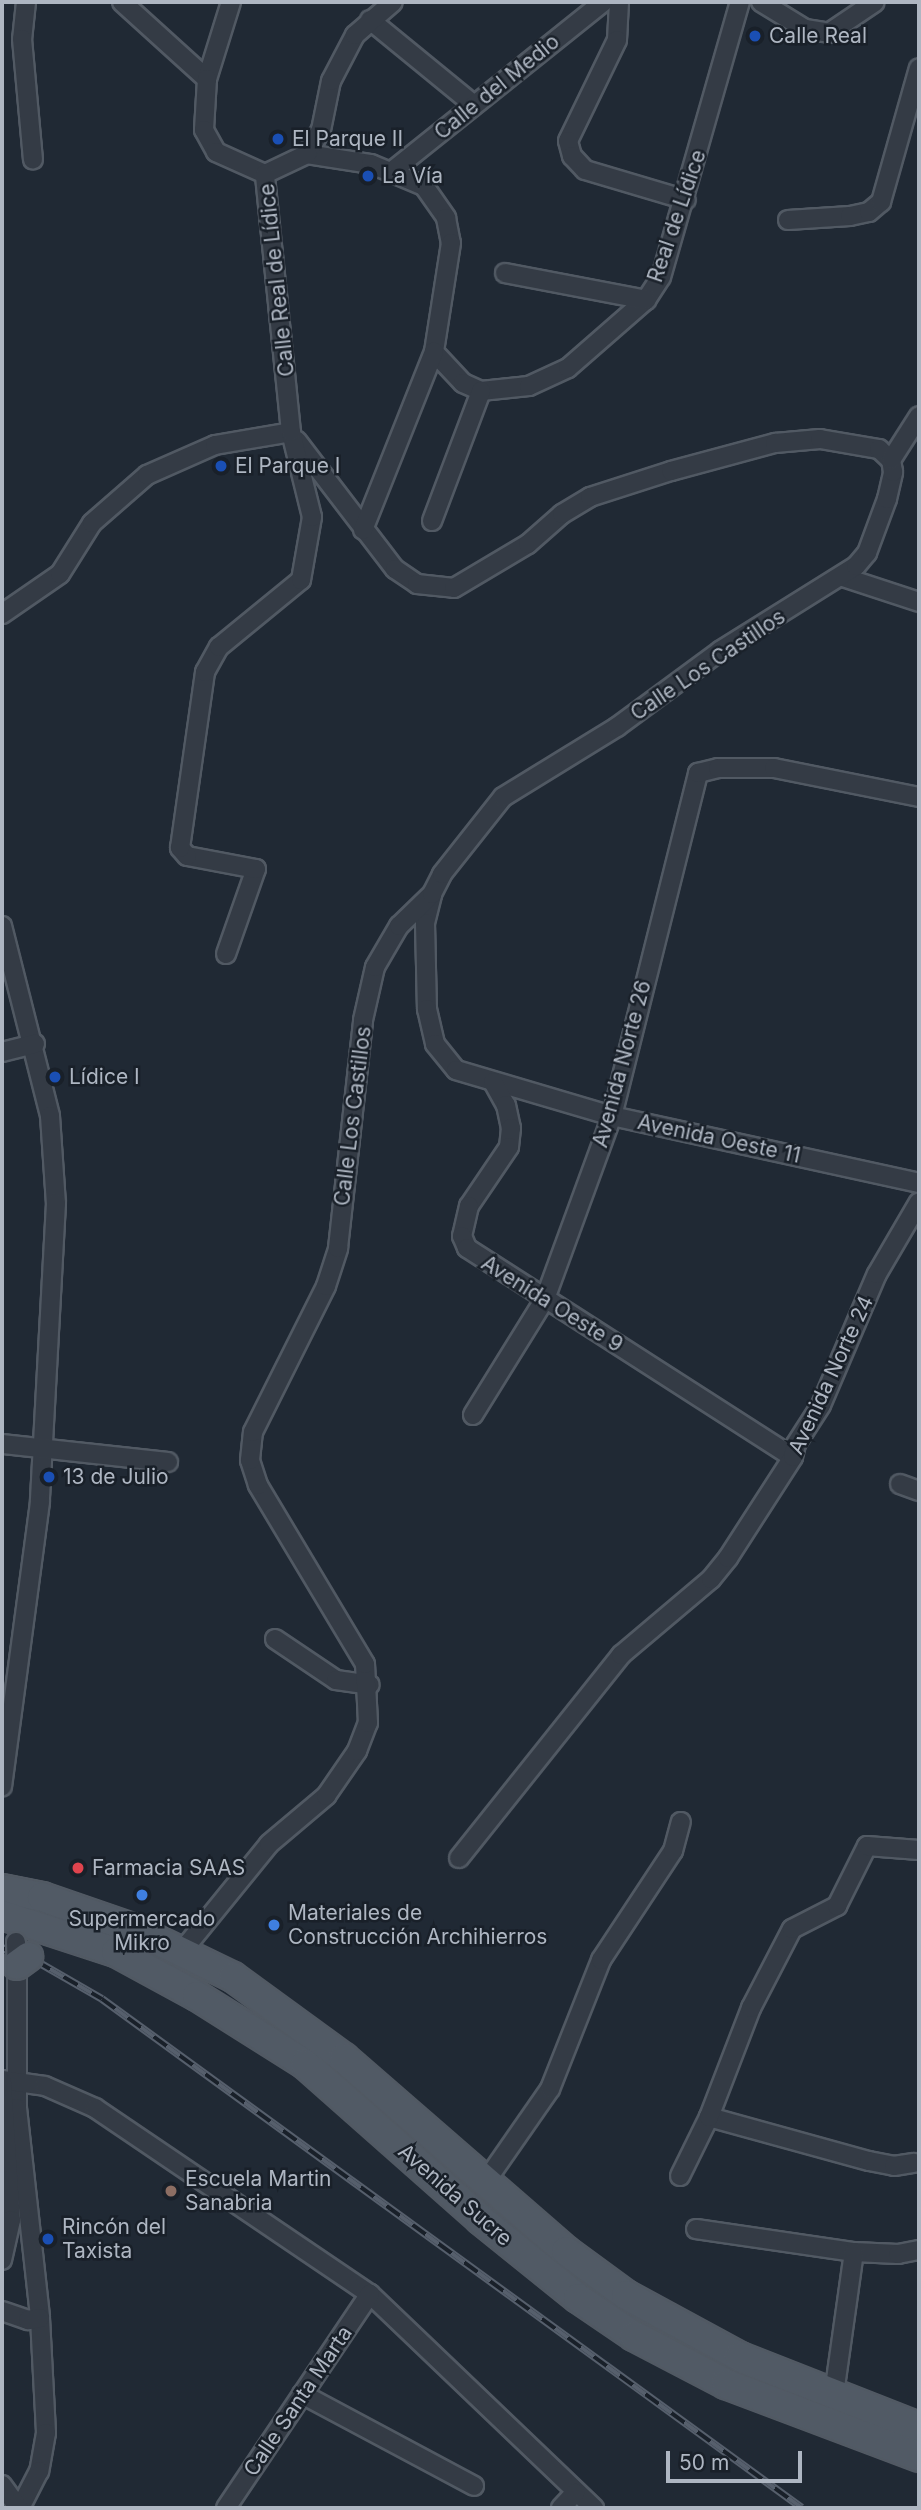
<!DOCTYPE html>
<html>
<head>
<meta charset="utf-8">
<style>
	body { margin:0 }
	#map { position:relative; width:921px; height:2510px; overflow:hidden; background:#202934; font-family:Inter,sans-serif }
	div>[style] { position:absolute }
	.roads { filter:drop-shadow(2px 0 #515963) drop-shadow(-2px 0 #515963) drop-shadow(0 2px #515963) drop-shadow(0 -2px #515963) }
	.minor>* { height:18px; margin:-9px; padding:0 9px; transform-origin:9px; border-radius:9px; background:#343b45 }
	.primary>* { height:28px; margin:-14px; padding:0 14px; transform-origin:14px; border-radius:14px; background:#515a65 }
	.rail>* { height:8px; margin-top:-4px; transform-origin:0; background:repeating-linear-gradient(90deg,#192029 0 16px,#565f6c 0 32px); box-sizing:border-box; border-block:2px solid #565f6c }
	.bridges { filter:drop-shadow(2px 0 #515963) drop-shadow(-2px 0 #515963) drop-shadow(0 2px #515963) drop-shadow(0 -2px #515963) }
	.minor-bridge>* { height:18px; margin:-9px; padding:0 9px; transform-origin:9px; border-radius:9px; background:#343b45 }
	.primary-bridge>* { height:28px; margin:-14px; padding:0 14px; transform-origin:14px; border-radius:14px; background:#515a65 }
	.dots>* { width:19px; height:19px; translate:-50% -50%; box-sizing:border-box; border:4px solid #192029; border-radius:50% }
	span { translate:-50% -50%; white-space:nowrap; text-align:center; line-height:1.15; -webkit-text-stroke:5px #192029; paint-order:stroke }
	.poi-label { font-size:21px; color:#aeb6c2 }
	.left { translate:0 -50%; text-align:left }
	.street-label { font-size:21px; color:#aeb6c2 }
	.frame { position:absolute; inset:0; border:4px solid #aeb6c2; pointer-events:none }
	.scale { position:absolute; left:666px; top:2451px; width:136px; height:32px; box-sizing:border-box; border:4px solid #aeb6c2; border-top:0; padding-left:9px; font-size:21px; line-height:24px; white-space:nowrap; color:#aeb6c2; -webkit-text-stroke:5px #192029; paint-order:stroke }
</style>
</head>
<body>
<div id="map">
	<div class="roads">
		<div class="minor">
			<i style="left:26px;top:2px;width:37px;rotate:96deg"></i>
			<i style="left:22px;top:39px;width:121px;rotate:84.8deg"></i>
			<i style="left:122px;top:2px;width:115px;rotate:42.2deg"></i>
			<i style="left:231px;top:2px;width:81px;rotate:107.3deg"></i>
			<i style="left:207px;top:79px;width:51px;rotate:93.4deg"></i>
			<i style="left:204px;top:130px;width:25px;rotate:61deg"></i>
			<i style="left:216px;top:152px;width:54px;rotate:24.2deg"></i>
			<i style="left:619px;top:2px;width:38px;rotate:93deg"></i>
			<i style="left:617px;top:40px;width:112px;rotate:115.9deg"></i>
			<i style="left:568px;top:141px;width:16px;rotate:75deg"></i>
			<i style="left:572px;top:156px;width:19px;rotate:47deg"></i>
			<i style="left:585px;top:170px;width:105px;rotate:16.5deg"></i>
			<i style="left:761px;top:2px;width:52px;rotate:31.5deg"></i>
			<i style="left:805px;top:29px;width:24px;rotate:9deg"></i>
			<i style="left:829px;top:33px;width:55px;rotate:-34deg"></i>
			<i style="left:370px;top:20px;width:134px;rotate:39.3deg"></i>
			<i style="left:307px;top:154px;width:65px;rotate:8.9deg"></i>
			<i style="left:371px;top:164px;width:57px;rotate:22.5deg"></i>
			<i style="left:424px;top:186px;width:39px;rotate:55deg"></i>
			<i style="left:446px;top:218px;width:25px;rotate:79deg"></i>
			<i style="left:451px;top:243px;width:110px;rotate:98.9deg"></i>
			<i style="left:434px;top:352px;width:42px;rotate:46.9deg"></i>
			<i style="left:463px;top:383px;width:20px;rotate:24deg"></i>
			<i style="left:481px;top:391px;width:48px;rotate:-5.9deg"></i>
			<i style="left:529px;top:386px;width:43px;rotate:-24.8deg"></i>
			<i style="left:568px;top:368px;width:103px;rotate:-41.1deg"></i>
			<i style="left:646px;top:300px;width:27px;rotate:-57deg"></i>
			<i style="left:661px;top:277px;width:286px;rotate:-74deg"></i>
			<i style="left:307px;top:154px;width:28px;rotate:-60deg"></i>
			<i style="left:321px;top:130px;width:50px;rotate:-78.5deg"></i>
			<i style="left:331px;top:81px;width:52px;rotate:-62.4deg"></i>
			<i style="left:355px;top:35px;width:50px;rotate:-41deg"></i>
			<i style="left:391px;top:172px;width:272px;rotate:-38.7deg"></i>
			<i style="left:265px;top:174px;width:47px;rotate:-25.5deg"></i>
			<i style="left:788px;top:220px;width:62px;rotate:-3.7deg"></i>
			<i style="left:850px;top:216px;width:19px;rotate:-12deg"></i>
			<i style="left:869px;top:212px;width:16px;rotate:-40deg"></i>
			<i style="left:881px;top:202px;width:139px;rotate:-74.2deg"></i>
			<i style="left:505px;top:273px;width:144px;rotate:10.8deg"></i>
			<i style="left:297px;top:441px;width:161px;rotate:52.6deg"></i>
			<i style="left:395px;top:569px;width:27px;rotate:34deg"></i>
			<i style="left:417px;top:584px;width:37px;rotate:6deg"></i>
			<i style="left:454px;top:588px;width:86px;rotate:-30.7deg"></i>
			<i style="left:528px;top:544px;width:45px;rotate:-41.4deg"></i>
			<i style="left:562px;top:514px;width:33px;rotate:-31deg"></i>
			<i style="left:590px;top:497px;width:85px;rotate:-17.8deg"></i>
			<i style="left:671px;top:471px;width:108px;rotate:-15.1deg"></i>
			<i style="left:775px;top:443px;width:45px;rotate:-5.1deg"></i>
			<i style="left:820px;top:439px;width:60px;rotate:9.6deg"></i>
			<i style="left:879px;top:449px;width:16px;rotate:43deg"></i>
			<i style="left:432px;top:521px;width:139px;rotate:-69.3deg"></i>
			<i style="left:363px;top:530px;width:192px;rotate:-68.3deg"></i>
			<i style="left:843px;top:577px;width:80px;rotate:18.2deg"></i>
			<i style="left:2px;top:614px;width:70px;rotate:-34.6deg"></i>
			<i style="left:60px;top:574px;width:60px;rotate:-57.9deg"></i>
			<i style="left:92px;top:523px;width:73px;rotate:-41.1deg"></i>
			<i style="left:147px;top:475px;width:74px;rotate:-23.8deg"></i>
			<i style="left:215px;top:445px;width:77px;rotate:-9.7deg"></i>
			<i style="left:432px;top:895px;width:29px;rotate:104deg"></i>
			<i style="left:425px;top:923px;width:86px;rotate:88.7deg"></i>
			<i style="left:427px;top:1009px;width:36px;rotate:77deg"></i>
			<i style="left:435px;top:1044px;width:33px;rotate:51deg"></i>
			<i style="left:456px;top:1070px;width:163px;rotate:16.4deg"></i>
			<i style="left:612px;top:1116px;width:314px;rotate:12.3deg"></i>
			<i style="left:2px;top:926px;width:196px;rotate:75.8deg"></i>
			<i style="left:50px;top:1116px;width:87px;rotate:86.1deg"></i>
			<i style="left:56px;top:1203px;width:299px;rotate:93.1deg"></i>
			<i style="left:40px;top:1502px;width:287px;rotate:97.6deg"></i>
			<i style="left:226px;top:954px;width:90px;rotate:-70.6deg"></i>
			<i style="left:256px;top:869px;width:70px;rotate:-169.3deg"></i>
			<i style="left:187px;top:856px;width:11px;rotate:-131deg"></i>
			<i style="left:180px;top:848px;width:178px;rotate:-81.9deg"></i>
			<i style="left:205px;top:672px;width:29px;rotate:-61deg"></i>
			<i style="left:219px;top:647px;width:106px;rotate:-39.3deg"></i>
			<i style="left:301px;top:580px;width:64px;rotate:-80.1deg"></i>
			<i style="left:312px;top:517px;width:88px;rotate:-103.9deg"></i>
			<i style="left:291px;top:432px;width:259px;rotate:-95.8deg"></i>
			<i style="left:2px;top:1052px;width:34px;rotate:-14deg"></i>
			<i style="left:493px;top:1082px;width:26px;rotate:61deg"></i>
			<i style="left:506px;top:1105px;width:24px;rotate:78deg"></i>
			<i style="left:511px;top:1128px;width:19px;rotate:96deg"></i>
			<i style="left:509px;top:1147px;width:71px;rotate:124.1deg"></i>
			<i style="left:469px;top:1206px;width:31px;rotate:103deg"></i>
			<i style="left:462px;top:1236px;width:13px;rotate:67deg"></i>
			<i style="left:467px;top:1248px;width:387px;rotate:32.7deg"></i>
			<i style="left:473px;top:1415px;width:137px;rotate:-58.2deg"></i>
			<i style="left:545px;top:1299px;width:195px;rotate:-69.9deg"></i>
			<i style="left:612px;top:1116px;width:354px;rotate:-75.9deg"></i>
			<i style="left:698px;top:773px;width:21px;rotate:-14deg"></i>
			<i style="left:718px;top:768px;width:56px"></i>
			<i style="left:774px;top:768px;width:148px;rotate:11.3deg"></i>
			<i style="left:2px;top:1444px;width:167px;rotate:6.2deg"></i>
			<i style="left:900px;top:1484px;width:20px;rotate:20deg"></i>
			<i style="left:275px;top:1639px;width:73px;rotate:33.9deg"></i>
			<i style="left:336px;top:1680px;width:34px;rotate:8deg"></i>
			<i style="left:459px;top:1858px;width:260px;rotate:-51.4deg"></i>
			<i style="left:621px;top:1655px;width:118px;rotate:-40.2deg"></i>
			<i style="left:711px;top:1579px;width:27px;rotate:-51deg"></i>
			<i style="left:728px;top:1558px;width:120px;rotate:-57.2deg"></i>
			<i style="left:793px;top:1457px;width:13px;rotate:-77deg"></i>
			<i style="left:796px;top:1444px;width:46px;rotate:-57.3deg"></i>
			<i style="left:821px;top:1405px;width:142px;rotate:-66.9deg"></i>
			<i style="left:877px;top:1274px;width:83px;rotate:-59.7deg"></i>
			<i style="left:183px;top:1950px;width:136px;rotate:-50.9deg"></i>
			<i style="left:269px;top:1844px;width:75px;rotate:-40.1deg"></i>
			<i style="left:326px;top:1796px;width:55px;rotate:-55.4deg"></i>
			<i style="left:357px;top:1751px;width:30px;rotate:-69deg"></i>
			<i style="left:368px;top:1723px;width:59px;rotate:-92.9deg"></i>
			<i style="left:365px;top:1664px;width:209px;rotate:-120.9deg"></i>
			<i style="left:258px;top:1485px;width:26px;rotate:-108deg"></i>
			<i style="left:250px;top:1460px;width:28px;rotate:-84deg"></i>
			<i style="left:253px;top:1432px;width:163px;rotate:-63.4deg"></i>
			<i style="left:326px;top:1286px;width:40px;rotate:-72deg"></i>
			<i style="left:338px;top:1248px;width:229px;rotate:-83.7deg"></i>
			<i style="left:363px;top:1020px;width:54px;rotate:-77.2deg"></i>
			<i style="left:375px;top:967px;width:48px;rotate:-59.7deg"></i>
			<i style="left:399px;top:926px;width:46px;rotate:-44.1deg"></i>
			<i style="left:432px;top:894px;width:22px;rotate:-63deg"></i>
			<i style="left:442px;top:874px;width:98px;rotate:-51.6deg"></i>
			<i style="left:503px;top:797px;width:134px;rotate:-31.6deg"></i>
			<i style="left:617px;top:727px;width:128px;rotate:-36.4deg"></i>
			<i style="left:720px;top:651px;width:160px;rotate:-32deg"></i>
			<i style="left:856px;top:566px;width:17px;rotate:-50deg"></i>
			<i style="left:867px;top:553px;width:58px;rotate:-69.7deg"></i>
			<i style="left:887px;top:499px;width:28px;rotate:-77deg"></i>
			<i style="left:893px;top:472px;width:12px;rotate:-99deg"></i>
			<i style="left:891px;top:460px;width:52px;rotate:-57.5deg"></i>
			<i style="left:17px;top:1965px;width:143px;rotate:90deg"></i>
			<i style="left:17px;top:2108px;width:211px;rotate:83.7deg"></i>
			<i style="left:40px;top:2318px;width:115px;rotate:87deg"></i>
			<i style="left:46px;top:2433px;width:39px;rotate:100deg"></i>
			<i style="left:39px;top:2471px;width:42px;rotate:117.2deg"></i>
			<i style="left:2px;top:2080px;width:43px;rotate:7.9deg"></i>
			<i style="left:45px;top:2086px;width:55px;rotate:23.7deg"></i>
			<i style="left:95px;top:2108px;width:332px;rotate:34.1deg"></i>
			<i style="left:370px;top:2294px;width:310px;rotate:43.7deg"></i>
			<i style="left:2px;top:2082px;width:138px;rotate:86.3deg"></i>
			<i style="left:11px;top:2220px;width:41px;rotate:102.7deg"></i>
			<i style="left:709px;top:2117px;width:166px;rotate:15.4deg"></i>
			<i style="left:869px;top:2161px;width:25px;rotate:11deg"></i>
			<i style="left:894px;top:2166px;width:20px;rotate:-9deg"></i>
			<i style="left:680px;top:2176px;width:66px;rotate:-63.8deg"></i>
			<i style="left:709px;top:2117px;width:117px;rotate:-68.9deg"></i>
			<i style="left:751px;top:2008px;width:89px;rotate:-62.6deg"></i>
			<i style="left:792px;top:1929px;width:51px;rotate:-27.1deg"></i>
			<i style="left:837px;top:1906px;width:67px;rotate:-63.4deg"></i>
			<i style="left:867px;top:1846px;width:52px;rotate:4.4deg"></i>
			<i style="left:486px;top:2181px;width:112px;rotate:-55.2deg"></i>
			<i style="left:550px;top:2089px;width:139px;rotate:-68.4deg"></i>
			<i style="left:601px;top:1960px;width:131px;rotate:-56.6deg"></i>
			<i style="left:673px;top:1851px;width:30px;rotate:-75deg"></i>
			<i style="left:696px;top:2229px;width:160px;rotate:8.3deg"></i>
			<i style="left:854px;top:2252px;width:44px;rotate:2.6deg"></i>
			<i style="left:898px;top:2254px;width:21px;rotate:-11deg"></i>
			<i style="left:2px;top:2311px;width:28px;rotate:19deg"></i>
			<i style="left:28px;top:2320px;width:12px;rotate:-9deg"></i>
			<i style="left:302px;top:2394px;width:195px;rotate:28.1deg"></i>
			<i style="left:834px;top:2394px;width:143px;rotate:-82deg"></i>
			<i style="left:2px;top:2485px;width:29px;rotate:54deg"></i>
			<i style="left:226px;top:2508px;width:258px;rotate:-56.1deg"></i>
			<i style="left:561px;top:2508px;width:21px;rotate:-47deg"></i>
		</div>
		<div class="primary">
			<i style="left:2px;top:1889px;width:41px;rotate:11.3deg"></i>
			<i style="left:42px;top:1897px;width:95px;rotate:19deg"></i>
			<i style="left:132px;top:1928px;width:112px;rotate:25.9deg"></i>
			<i style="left:233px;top:1977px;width:137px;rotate:36.1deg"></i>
			<i style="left:344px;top:2058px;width:294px;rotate:41deg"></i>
			<i style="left:566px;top:2251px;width:74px;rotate:36.3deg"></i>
			<i style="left:626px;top:2295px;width:130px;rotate:28.5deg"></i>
			<i style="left:740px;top:2357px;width:192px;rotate:21.4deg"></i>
			<i style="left:2px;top:1915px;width:120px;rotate:18deg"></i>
			<i style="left:116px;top:1952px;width:92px;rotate:28.5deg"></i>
			<i style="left:197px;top:1996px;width:128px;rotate:32.2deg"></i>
			<i style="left:305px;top:2064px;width:234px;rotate:41.5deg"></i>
			<i style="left:480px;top:2219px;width:126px;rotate:38.9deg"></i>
			<i style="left:578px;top:2298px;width:68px;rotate:34.2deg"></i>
			<i style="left:634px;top:2336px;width:104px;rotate:27.6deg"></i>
			<i style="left:726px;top:2384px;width:206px;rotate:20.7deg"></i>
		</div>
	</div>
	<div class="rail">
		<i style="left:2px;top:1948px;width:36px;rotate:21deg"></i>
		<i style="left:36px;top:1961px;width:76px;rotate:29.9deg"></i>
		<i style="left:102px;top:1999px;width:865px;rotate:36.02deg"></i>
	</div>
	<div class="bridges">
		<div class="minor-bridge">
			<i style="left:16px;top:1942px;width:23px;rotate:88deg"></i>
		</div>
		<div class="primary-bridge">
			<i style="left:17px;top:1965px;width:14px;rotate:-36deg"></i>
		</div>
	</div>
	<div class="dots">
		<i style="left:755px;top:36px;background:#1a4fb4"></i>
		<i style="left:278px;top:139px;background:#1a4fb4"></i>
		<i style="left:368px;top:176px;background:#1a4fb4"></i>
		<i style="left:221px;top:466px;background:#1a4fb4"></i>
		<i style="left:55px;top:1077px;background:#1a4fb4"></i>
		<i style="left:49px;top:1477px;background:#1a4fb4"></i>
		<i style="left:78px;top:1868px;background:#e0444e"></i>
		<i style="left:142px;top:1895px;background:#3f7fe0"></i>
		<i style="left:274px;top:1925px;background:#3f7fe0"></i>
		<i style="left:171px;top:2191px;background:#8d6e63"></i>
		<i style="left:48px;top:2239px;background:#1a4fb4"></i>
	</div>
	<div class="poi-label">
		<span class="left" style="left:769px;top:36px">Calle Real</span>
		<span class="left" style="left:292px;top:139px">El Parque II</span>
		<span class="left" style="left:382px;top:176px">La Vía</span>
		<span class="left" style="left:235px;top:466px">El Parque I</span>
		<span class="left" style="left:69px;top:1077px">Lídice I</span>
		<span class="left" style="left:63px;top:1477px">13 de Julio</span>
		<span class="left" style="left:92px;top:1868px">Farmacia SAAS</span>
		<span class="left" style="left:288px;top:1925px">Materiales de<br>Construcción Archihierros</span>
		<span style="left:142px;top:1931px">Supermercado<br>Mikro</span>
		<span class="left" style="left:185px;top:2191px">Escuela Martin<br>Sanabria</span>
		<span class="left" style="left:62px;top:2239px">Rincón del<br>Taxista</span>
	</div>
	<div class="street-label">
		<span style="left:497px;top:87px;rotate:-39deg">Calle del Medio</span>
		<span style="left:677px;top:216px;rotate:-71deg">Real de Lídice</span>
		<span style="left:277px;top:280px;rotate:-96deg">Calle Real de Lídice</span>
		<span style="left:708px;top:665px;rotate:-34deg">Calle Los Castillos</span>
		<span style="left:622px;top:1064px;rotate:-75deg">Avenida Norte 26</span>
		<span style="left:353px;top:1116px;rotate:-83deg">Calle Los Castillos</span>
		<span style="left:719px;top:1139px;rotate:12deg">Avenida Oeste 11</span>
		<span style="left:552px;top:1304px;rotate:32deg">Avenida Oeste 9</span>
		<span style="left:831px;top:1375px;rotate:-65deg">Avenida Norte 24</span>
		<span style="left:455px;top:2195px;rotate:41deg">Avenida Sucre</span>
		<span style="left:298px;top:2401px;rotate:-56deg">Calle Santa Marta</span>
	</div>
	<div class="frame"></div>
	<div class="scale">50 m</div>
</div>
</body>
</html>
